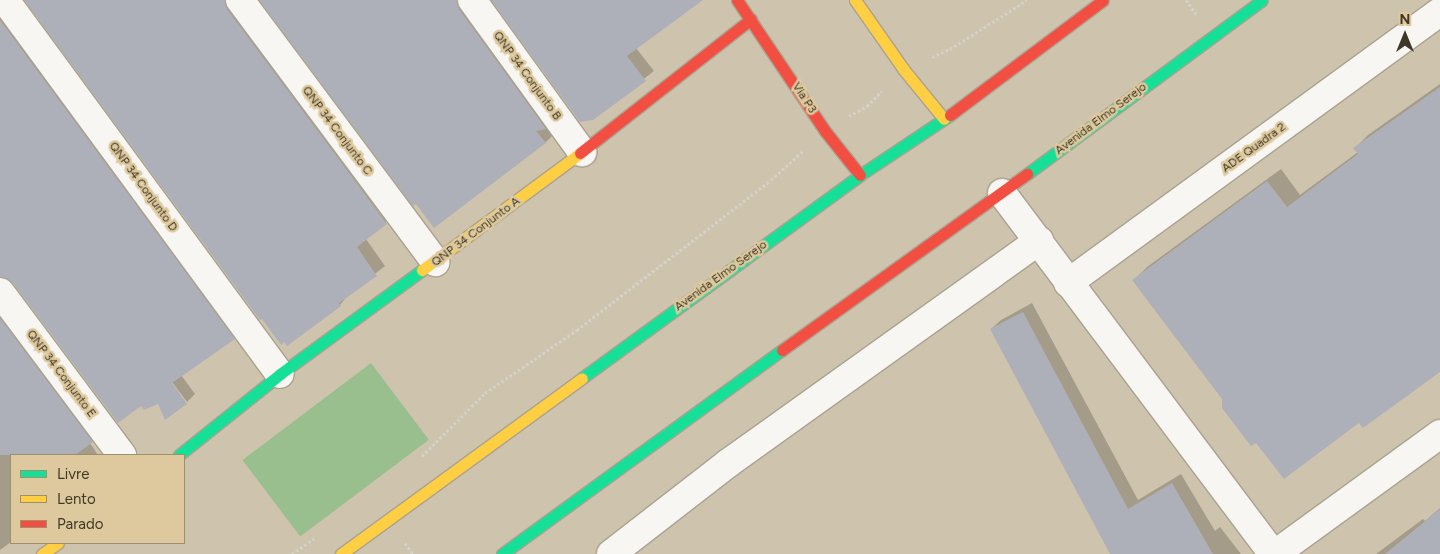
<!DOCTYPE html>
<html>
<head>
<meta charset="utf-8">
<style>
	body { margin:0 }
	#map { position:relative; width:1440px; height:554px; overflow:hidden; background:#cec3ac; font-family:Figtree,sans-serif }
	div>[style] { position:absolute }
	.green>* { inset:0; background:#9abf8e; transform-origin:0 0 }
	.shadow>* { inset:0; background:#0003 }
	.building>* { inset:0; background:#aeb0b9 }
	.path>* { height:3px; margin-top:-1.5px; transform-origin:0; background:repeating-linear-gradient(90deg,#d5d1cb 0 2.5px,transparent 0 5px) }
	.roads { filter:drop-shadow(1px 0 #aba290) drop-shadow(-1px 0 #aba290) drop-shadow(0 1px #aba290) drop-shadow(0 -1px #aba290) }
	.street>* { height:28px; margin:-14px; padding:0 14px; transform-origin:14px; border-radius:14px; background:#f8f6f3 }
	.fast>* { height:11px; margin:-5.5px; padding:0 5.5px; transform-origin:5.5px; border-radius:5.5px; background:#16e098 }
	.slow>* { height:11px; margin:-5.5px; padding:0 5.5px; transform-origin:5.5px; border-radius:5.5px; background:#ffcf43 }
	.jam>* { height:11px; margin:-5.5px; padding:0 5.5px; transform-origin:5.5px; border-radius:5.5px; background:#f24e42 }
	span { translate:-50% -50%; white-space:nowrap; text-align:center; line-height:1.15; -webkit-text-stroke:5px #ddc99d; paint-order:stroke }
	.street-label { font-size:12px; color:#403827 }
	.legend { position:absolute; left:10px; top:454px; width:175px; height:90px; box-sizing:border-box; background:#ddc99d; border:1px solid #9e8f6e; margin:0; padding:6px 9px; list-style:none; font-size:15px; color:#403827 }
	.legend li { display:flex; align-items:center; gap:10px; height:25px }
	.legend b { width:25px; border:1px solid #9e8f6e }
	.north { position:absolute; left:1380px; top:10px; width:50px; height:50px; -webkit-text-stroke:4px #ddc99d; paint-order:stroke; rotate:0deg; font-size:14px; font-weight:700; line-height:20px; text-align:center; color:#403827 }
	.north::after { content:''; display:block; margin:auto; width:18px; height:22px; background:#403827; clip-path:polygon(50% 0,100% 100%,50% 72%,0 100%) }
</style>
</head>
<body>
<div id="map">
	<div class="green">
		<i style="left:371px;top:363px;width:96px;height:161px;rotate:53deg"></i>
	</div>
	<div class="shadow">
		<i style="clip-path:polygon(0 0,243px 329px,181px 375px,195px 394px,187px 402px,169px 378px,158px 402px,13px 282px,0 275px)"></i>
		<i style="clip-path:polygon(26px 0,236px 0,395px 214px,366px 239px,385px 266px,348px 295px,340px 305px,287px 344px)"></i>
		<i style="clip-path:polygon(261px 0,468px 0,554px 134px,545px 143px)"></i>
		<i style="clip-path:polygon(493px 0,689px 0,636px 48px,654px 71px,593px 118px)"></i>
		<i style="clip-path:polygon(1440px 84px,1440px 362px,1360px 421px,1224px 399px,1134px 280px,1147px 267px,1281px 169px,1300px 195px,1358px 152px,1355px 148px,1368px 135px)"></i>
		<i style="clip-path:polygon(0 298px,101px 433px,90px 443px,98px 455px,11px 455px,11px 542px,0 550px)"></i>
		<i style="clip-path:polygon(1032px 303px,1138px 500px,1181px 474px,1215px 531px,1220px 527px,1241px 554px,1115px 554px,991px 329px,1001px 320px)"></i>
		<i style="clip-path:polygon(1440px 508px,1440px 554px,1376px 554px,1423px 519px,1425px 521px)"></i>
	</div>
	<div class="building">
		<i style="clip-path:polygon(24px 0,225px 0,227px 9px,387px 224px,357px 247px,377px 276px,339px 303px,341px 306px,287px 346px,284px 342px,281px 345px,262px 319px,260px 320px)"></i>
		<i style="clip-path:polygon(259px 0,457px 0,459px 9px,546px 129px,536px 131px,546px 143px,434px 228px,416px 204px,413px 206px,409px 201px)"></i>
		<i style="clip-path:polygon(491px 0,703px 0,627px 56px,646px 81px,593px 120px,580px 122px)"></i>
		<i style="clip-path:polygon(0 20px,235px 339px,172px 383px,187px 404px,165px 420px,158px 404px,144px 410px,141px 406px,118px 423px,13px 283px,0 277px)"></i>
		<i style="clip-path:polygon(1440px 87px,1440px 372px,1363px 428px,1359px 423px,1284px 479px,1256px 443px,1251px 446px,1222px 408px,1222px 399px,1132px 280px,1267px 181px,1287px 207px,1358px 154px,1353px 148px)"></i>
		<i style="clip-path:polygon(1023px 312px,1128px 509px,1172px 483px,1213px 554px,1110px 554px,990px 329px)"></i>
		<i style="clip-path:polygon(0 318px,93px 442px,75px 455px,0 455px)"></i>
		<i style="clip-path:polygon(1440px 509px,1440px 554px,1385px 554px)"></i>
	</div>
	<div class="path">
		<i style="left:1186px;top:0;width:17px;rotate:54deg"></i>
		<i style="left:932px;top:57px;width:20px;rotate:-24deg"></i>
		<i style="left:950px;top:49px;width:91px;rotate:-32.5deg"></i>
		<i style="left:849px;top:116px;width:21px;rotate:-29deg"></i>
		<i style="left:867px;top:106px;width:21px;rotate:-45deg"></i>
		<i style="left:422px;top:456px;width:89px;rotate:-45deg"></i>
		<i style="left:485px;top:393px;width:112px;rotate:-34.4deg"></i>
		<i style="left:577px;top:330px;width:245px;rotate:-37.7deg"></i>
		<i style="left:771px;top:180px;width:43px;rotate:-42.2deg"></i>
		<i style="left:405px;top:543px;width:14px;rotate:54deg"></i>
		<i style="left:292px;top:554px;width:29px;rotate:-35deg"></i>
	</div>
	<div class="roads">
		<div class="street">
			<i style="left:5px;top:0;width:464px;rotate:53.7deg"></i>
			<i style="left:240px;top:0;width:327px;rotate:53.3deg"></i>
			<i style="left:472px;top:0;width:188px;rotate:54.1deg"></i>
			<i style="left:1002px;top:193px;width:451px;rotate:53.1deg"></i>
			<i style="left:1068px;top:283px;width:460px;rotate:-36.1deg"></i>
			<i style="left:0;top:292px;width:204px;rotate:53.2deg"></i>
			<i style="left:611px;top:554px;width:147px;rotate:-37.8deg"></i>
			<i style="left:727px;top:464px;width:384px;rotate:-35.6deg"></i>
			<i style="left:1275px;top:554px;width:204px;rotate:-36deg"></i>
		</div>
		<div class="fast">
			<i style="left:1027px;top:174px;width:292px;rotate:-36.5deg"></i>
			<i style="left:582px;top:378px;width:344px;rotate:-36.1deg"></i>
			<i style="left:860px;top:175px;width:108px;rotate:-33.7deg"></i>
			<i style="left:179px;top:455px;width:129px;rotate:-38.7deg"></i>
			<i style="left:280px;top:374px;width:176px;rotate:-36.2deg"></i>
			<i style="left:502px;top:554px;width:346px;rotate:-36.1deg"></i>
		</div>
		<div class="slow">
			<i style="left:855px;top:0;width:85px;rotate:55deg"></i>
			<i style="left:904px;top:70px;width:63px;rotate:50.8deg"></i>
			<i style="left:422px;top:270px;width:197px;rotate:-36.5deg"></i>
			<i style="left:42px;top:554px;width:19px;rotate:-35deg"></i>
			<i style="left:341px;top:554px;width:298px;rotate:-36.1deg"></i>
		</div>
		<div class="jam">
			<i style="left:737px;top:0;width:158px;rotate:56.1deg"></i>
			<i style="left:825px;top:131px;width:56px;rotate:51.5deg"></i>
			<i style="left:950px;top:115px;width:191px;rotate:-36.9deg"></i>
			<i style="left:580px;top:153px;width:217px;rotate:-38.1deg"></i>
			<i style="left:782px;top:350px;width:302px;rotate:-35.7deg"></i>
		</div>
	</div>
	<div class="street-label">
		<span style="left:527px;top:76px;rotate:54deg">QNP 34 Conjunto B</span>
		<span style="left:804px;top:98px;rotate:57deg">Via P3</span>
		<span style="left:1101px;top:119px;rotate:-37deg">Avenida Elmo Serejo</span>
		<span style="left:337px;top:131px;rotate:53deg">QNP 34 Conjunto C</span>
		<span style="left:1254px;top:148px;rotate:-36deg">ADE Quadra 2</span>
		<span style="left:143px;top:187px;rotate:54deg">QNP 34 Conjunto D</span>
		<span style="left:476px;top:232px;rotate:-37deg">QNP 34 Conjunto A</span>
		<span style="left:721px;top:276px;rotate:-36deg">Avenida Elmo Serejo</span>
		<span style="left:61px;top:374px;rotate:53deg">QNP 34 Conjunto E</span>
	</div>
	<ul class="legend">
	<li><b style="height:6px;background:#16e098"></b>Livre</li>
	<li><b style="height:6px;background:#ffcf43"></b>Lento</li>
	<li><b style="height:6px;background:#f24e42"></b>Parado</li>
	</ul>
	<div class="north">N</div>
</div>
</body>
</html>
